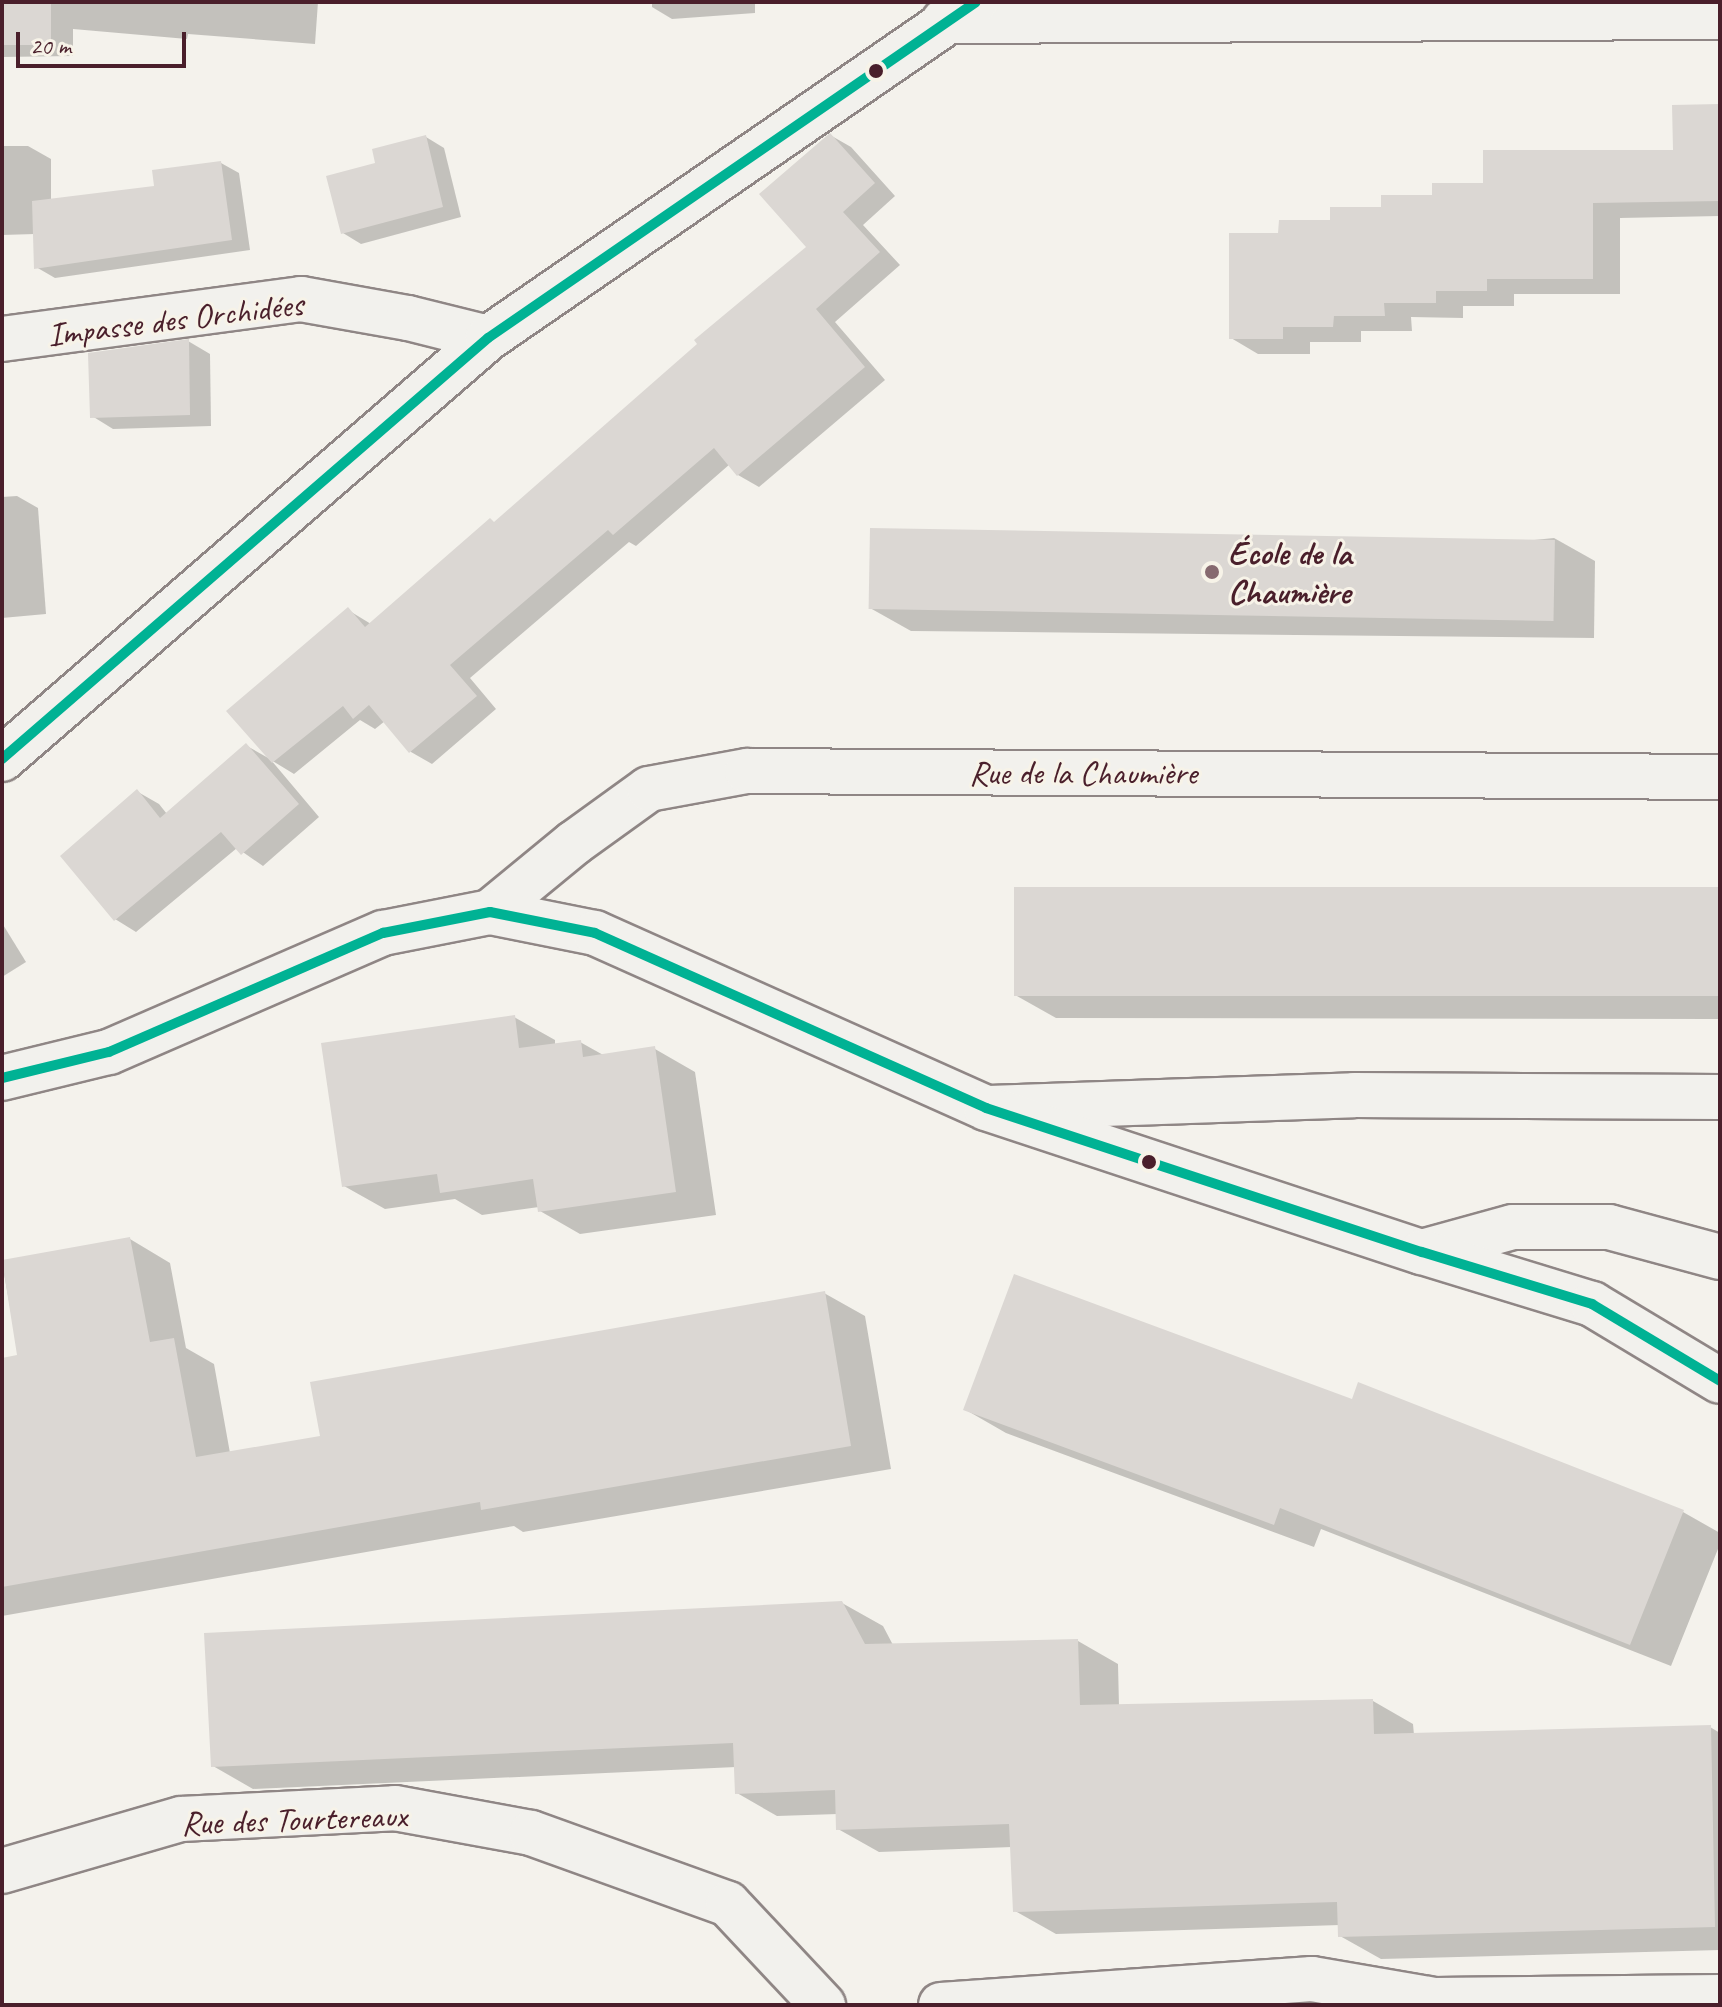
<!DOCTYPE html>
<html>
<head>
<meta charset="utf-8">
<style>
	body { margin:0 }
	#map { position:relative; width:1722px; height:2007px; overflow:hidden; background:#f4f2ec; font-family:Caveat,sans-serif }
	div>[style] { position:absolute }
	.shadow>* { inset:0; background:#0003 }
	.building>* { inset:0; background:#dbd7d3; transform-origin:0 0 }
	.roads { filter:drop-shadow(2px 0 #8f8685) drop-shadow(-2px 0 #8f8685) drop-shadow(0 2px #8f8685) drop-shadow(0 -2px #8f8685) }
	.minor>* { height:44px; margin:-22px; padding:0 22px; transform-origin:22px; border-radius:22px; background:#f2f1ed }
	.secondary>* { height:44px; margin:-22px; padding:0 22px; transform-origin:22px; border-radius:22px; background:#f2f1ed }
	.bus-1>* { height:10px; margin:-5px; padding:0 5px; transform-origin:5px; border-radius:5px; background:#00b294 }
	.dots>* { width:22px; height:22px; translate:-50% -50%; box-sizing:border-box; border:4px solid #f7f3e8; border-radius:50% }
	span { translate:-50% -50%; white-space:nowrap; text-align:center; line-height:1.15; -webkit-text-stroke:6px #f7f3e8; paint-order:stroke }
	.street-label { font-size:34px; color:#4a1f2b }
	.poi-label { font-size:34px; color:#4a1f2b; font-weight:700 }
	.left { translate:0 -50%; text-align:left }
	.frame { position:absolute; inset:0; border:4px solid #4a1f2b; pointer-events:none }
	.scale { position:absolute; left:16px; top:32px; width:170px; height:36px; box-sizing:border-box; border:4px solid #4a1f2b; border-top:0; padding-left:10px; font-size:24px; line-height:28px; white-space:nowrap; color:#4a1f2b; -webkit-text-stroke:6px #f7f3e8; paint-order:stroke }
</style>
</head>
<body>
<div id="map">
	<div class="shadow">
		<i style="clip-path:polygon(2px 2px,318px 2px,315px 44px,188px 34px,187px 39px,73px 29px,73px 56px,2px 57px)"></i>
		<i style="clip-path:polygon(652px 2px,755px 2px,755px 13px,672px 19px,652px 7px)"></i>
		<i style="clip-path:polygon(1720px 106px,1720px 216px,1620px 218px,1620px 294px,1514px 294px,1514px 306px,1463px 306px,1463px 318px,1411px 317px,1412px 331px,1361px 331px,1361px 342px,1310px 342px,1310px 354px,1258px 354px,1231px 338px,1280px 235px,1485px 185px,1675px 152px)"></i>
		<i style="clip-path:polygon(830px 135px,851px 147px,895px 196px,863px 225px,900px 265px,835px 322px,885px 380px,759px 487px,738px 475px,730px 464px,636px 546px,629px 542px,470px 678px,496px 709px,432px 764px,411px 752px,385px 721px,375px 729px,360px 720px,294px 774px,271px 760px,319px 817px,263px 866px,237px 848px,136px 932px,115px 919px,138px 792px,159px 804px,167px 814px,247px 746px,270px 759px,348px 610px,371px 624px,495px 523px,809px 247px)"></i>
		<i style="clip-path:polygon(426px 137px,444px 148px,461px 217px,361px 244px,343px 233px,378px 165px)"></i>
		<i style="clip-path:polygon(2px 146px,28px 146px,51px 159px,51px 201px,156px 187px,221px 163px,239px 173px,250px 250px,55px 278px,36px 267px,35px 234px,2px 235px)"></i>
		<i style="clip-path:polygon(188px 341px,210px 354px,211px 426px,113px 429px,92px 416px)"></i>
		<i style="clip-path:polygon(17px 496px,38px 508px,46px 614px,2px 618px,2px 497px)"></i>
		<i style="clip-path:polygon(1554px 538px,1595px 561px,1594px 638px,911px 631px,870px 608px)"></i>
		<i style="clip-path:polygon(1720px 889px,1720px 1019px,1056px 1018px,1015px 995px)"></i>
		<i style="clip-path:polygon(2px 923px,26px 962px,2px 977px)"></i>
		<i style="clip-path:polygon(514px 1017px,555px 1040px,555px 1045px,580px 1042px,605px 1056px,655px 1049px,695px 1072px,716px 1215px,580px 1234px,540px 1211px,539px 1207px,482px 1215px,455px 1199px,385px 1209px,344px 1186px)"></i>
		<i style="clip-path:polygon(130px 1239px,170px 1263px,186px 1348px,214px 1364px,230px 1453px,323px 1438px,824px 1293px,865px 1316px,891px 1469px,523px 1532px,514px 1526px,2px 1616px,2px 1360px,19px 1357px,2px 1262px)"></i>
		<i style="clip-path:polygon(1360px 1385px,1683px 1512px,1720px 1533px,1720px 1544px,1671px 1666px,1321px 1529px,1314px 1547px,1006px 1433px,966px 1410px,1353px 1402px)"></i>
		<i style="clip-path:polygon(842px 1603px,883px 1626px,893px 1645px,1078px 1641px,1118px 1664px,1119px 1706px,1373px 1701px,1413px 1724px,1414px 1735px,1710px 1727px,1720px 1733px,1720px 1950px,1381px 1959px,1340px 1936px,1340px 1925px,1056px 1934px,1015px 1911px,1012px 1847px,879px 1852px,838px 1829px,838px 1814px,777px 1816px,737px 1793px,736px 1767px,253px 1789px,213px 1766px)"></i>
	</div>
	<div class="building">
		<i style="left:2px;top:2px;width:49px;height:43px"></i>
		<i style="clip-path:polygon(1720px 104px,1720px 201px,1593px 203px,1593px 279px,1487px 279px,1487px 291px,1436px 291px,1436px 303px,1384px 303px,1385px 316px,1334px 316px,1333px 327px,1283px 327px,1283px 339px,1229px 339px,1229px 233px,1278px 233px,1279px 220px,1330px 220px,1330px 207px,1381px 207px,1381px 195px,1432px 195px,1432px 183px,1483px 183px,1483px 150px,1673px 150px,1672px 105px)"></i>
		<i style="clip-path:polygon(830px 133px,875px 183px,843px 212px,880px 252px,816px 309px,865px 367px,737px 476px,714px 448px,613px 535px,608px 530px,450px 665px,477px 696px,409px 753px,369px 705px,353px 719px,343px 706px,272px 763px,226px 711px,348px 607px,365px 627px,490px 518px,494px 522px,697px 344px,694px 340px,806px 247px,759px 194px)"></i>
		<i style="clip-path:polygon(426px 135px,443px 207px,341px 234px,326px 176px,375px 163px,372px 149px)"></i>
		<i style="clip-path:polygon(221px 161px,232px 240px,34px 269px,32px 201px,154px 186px,152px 170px)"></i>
		<i style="clip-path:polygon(189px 339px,190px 415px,90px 418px,88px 353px)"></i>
		<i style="left:870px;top:528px;width:685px;height:81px;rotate:1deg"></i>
		<i style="clip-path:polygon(246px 743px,299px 804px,241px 855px,221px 832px,114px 921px,60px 856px,137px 789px,160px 818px)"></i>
		<i style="left:1014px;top:887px;width:706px;height:109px"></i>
		<i style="clip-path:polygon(515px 1015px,519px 1048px,581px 1040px,583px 1057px,655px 1046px,676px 1192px,538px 1212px,533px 1179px,440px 1193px,437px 1174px,342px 1187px,321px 1043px)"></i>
		<i style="clip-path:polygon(130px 1237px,150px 1342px,174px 1338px,196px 1457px,320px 1436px,310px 1382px,825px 1291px,851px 1446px,481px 1510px,480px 1502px,2px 1587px,2px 1358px,17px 1355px,2px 1260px)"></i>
		<i style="clip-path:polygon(1014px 1274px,1352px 1399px,1358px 1382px,1684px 1510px,1630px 1645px,1280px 1508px,1274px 1525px,963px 1410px)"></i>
		<i style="clip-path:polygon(842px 1601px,865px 1644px,1078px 1639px,1080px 1705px,1373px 1699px,1374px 1734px,1711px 1725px,1715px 1927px,1338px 1937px,1337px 1902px,1013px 1912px,1009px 1824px,836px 1830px,835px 1790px,735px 1794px,733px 1743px,211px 1767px,204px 1633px)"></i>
	</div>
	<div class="roads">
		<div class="minor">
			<i style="left:944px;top:21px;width:776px;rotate:-0.3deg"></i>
			<i style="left:2px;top:339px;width:302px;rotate:-7.6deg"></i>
			<i style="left:301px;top:299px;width:109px;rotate:10.1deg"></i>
			<i style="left:408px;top:318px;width:82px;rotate:14deg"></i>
			<i style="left:490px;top:912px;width:109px;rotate:-39.4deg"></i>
			<i style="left:574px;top:843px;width:92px;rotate:-35.8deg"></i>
			<i style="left:649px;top:789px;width:100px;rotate:-10.4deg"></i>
			<i style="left:747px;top:771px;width:973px;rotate:0.35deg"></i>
			<i style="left:989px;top:1108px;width:365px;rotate:-2deg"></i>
			<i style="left:1354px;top:1095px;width:366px;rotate:0.3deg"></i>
			<i style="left:1422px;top:1252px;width:94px;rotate:-15.4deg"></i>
			<i style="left:1513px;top:1227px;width:96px"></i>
			<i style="left:1609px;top:1227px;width:115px;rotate:15.1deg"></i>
			<i style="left:2px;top:1871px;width:186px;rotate:-16.2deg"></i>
			<i style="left:181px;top:1819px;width:214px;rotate:-2.9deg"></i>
			<i style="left:395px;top:1808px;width:138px;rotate:10.4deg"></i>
			<i style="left:531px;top:1833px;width:209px;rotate:19.8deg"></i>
			<i style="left:728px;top:1904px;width:139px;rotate:46.8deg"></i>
			<i style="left:941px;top:2005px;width:372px;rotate:-4deg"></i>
			<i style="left:1312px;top:1979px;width:125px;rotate:9.7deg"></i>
			<i style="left:1435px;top:2000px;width:285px;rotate:-0.6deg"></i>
		</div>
		<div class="secondary">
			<i style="left:2px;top:759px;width:643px;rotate:-40.9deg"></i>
			<i style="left:488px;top:338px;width:592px;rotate:-34.55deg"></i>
			<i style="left:2px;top:1078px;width:110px;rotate:-13.7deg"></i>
			<i style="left:109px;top:1052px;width:299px;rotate:-23.5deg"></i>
			<i style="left:383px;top:933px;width:109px;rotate:-11.1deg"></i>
			<i style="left:490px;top:912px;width:107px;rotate:11.3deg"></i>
			<i style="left:595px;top:933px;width:428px;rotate:24.1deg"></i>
			<i style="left:986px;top:1108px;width:459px;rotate:18.3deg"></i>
			<i style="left:1422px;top:1252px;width:178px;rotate:17deg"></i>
			<i style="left:1592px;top:1304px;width:149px;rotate:31deg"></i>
		</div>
	</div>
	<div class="bus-1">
		<i style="left:2px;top:759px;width:643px;rotate:-40.9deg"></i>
		<i style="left:488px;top:338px;width:592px;rotate:-34.55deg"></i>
		<i style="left:2px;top:1078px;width:110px;rotate:-13.7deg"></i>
		<i style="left:109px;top:1052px;width:299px;rotate:-23.5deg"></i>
		<i style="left:383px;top:933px;width:109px;rotate:-11.1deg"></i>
		<i style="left:490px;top:912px;width:107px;rotate:11.3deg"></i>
		<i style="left:595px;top:933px;width:428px;rotate:24.1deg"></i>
		<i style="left:986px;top:1108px;width:459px;rotate:18.3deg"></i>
		<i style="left:1422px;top:1252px;width:178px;rotate:17deg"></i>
		<i style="left:1592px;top:1304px;width:149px;rotate:31deg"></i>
	</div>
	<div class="dots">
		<i style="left:876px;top:71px;background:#4a1f2b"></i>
		<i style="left:1212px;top:572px;background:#86696f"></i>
		<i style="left:1149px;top:1162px;background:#4a1f2b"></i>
	</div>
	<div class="street-label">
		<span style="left:175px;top:319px;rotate:-7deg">Impasse des Orchidées</span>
		<span style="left:1083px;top:773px">Rue de la Chaumière</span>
		<span style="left:294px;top:1819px;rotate:-2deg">Rue des Tourtereaux</span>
	</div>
	<div class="poi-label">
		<span class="left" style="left:1228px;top:572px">École de la<br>Chaumière</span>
	</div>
	<div class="frame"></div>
	<div class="scale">20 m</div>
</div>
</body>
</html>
